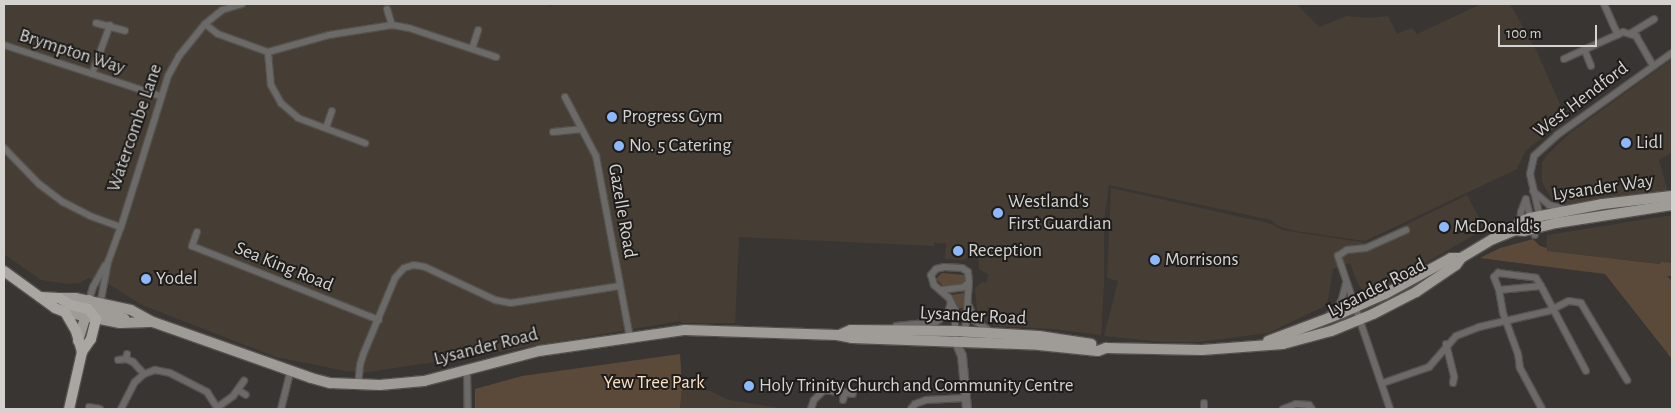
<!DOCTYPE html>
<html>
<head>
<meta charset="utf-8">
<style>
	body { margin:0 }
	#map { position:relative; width:1676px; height:413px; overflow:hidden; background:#393532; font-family:"Alegreya Sans",sans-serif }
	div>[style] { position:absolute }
	.built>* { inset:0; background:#463e35 }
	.green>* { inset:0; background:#5b4a39 }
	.roads { filter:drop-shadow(1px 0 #55514e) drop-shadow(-1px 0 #55514e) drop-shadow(0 1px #55514e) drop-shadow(0 -1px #55514e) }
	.minor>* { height:6px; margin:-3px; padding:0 3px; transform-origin:3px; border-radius:3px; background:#6b6a68 }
	.tertiary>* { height:8px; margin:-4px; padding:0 4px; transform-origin:4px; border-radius:4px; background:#6b6a68 }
	.primary>* { height:10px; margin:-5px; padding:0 5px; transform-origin:5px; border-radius:5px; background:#9f9c98 }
	.trunk>* { height:10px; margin:-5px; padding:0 5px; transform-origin:5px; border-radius:5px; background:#aaa6a2 }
	.dots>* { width:14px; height:14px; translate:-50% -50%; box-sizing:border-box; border:2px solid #1f1d1c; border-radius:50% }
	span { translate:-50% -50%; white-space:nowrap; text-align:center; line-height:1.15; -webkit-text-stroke:4px #1f1d1c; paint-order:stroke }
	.street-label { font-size:19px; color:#d5d3d0 }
	.poi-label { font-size:19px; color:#d5d3d0 }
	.left { translate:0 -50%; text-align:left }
	.park-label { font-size:19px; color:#fadfc4 }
	.frame { position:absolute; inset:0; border:5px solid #d5d3d0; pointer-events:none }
	.scale { position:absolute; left:1498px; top:25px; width:99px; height:22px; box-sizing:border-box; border:2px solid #d5d3d0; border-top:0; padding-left:6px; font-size:15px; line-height:18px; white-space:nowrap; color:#d5d3d0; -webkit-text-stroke:4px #1f1d1c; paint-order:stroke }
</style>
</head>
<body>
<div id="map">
	<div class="built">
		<i style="clip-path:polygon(4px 4px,547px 4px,553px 7px,550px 4px,1297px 4px,1319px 27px,1347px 16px,1371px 18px,1388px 16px,1397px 34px,1412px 28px,1417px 34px,1481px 4px,1510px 4px,1536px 50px,1560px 104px,1560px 114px,1554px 129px,1526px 150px,1517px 169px,1365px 241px,1295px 231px,1278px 226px,1271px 220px,1109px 185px,1104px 222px,1104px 285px,1101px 335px,1053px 329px,995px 326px,988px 323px,981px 319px,977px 309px,975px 289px,982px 282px,987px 283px,988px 274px,979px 269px,978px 255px,969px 254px,968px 258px,960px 260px,945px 259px,946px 243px,934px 243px,934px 246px,739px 237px,735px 323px,681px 323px,679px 315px,680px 321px,474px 356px,368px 372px,346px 371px,276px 357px,142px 305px,110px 285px,88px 278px,80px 283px,69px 284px,41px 280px,4px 254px)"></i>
		<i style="clip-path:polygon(1672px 59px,1672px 153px,1659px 160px,1668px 192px,1571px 205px,1560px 204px,1552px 199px,1542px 182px,1542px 163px,1547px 155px,1569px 134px)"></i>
		<i style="clip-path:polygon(1111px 188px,1272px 224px,1282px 230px,1368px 243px,1467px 195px,1485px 229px,1395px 280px,1370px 291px,1363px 290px,1358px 284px,1350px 263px,1333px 269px,1327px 305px,1268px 333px,1198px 342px,1162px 342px,1104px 336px,1118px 281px,1107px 278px)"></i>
		<i style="clip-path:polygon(1672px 215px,1672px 265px,1546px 251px,1547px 235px)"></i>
		<i style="clip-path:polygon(682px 387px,710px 391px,729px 400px,780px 408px,680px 409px)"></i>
	</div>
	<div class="green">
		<i style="clip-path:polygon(1533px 239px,1540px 246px,1547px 248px,1547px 251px,1660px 264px,1661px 262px,1672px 263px,1672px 276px,1667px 276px,1672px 281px,1672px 359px,1605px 274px,1480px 258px,1500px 248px)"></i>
		<i style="clip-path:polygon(942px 273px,964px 275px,966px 280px,959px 287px,945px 288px,936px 279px)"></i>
		<i style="clip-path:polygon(964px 293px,964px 308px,959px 308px,951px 295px)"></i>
		<i style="clip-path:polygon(680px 354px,682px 387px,680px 409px,475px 409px,475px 389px,522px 376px)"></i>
	</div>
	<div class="roads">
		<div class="minor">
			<i style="left:1604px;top:4px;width:34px;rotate:66deg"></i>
			<i style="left:387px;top:9px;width:17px;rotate:73deg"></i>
			<i style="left:96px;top:23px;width:30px;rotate:15deg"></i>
			<i style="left:205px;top:24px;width:16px;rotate:38deg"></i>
			<i style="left:218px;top:34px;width:53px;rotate:19.8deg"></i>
			<i style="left:268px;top:52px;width:63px;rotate:-15.6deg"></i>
			<i style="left:329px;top:35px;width:64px;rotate:-9deg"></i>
			<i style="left:392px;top:25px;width:17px;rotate:10deg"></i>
			<i style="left:409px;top:28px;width:92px;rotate:18.4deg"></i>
			<i style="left:1631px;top:33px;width:27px;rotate:-31deg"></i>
			<i style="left:4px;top:45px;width:164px;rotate:18.1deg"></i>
			<i style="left:472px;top:49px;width:20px;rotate:-72deg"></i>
			<i style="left:1585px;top:51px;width:16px;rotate:68deg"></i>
			<i style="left:268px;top:52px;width:33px;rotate:85deg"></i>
			<i style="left:271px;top:85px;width:21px;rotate:61deg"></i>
			<i style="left:281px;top:103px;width:23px;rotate:41deg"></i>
			<i style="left:298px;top:118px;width:72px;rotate:20.5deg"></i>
			<i style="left:1564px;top:59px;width:65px;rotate:-24.6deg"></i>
			<i style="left:1623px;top:32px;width:14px;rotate:17deg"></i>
			<i style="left:1636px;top:36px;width:34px;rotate:60deg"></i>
			<i style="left:92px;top:74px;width:52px;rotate:-69.8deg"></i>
			<i style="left:565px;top:97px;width:67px;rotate:62.3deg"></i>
			<i style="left:596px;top:156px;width:184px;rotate:79.4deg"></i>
			<i style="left:326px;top:128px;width:18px;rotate:-71deg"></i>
			<i style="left:553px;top:132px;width:27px;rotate:-6deg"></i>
			<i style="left:4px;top:148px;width:50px;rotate:45.8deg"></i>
			<i style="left:39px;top:184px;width:30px;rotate:37deg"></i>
			<i style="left:63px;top:202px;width:30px;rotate:27deg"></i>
			<i style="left:90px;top:216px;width:33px;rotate:20deg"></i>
			<i style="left:1533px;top:191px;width:21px;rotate:41deg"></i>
			<i style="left:1549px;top:205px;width:16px;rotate:15deg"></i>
			<i style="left:1526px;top:200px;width:36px;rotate:76deg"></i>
			<i style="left:1520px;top:222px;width:10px;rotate:-84deg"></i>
			<i style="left:1521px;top:212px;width:14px;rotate:-69deg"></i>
			<i style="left:1542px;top:226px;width:53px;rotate:-103deg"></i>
			<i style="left:1530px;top:174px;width:18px;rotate:-77deg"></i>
			<i style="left:1534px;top:156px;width:31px;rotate:-42deg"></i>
			<i style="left:1557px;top:135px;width:141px;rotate:-35.5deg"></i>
			<i style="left:197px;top:232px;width:15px;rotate:110deg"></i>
			<i style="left:192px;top:246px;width:201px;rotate:21.6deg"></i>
			<i style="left:941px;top:290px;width:23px;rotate:-7deg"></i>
			<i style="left:964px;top:287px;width:7px;rotate:-45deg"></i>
			<i style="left:969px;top:282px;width:10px;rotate:-96deg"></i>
			<i style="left:968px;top:272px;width:7px;rotate:-146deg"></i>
			<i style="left:962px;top:268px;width:18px;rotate:-177deg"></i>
			<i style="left:944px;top:267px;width:8px;rotate:166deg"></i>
			<i style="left:936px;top:269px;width:8px;rotate:130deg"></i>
			<i style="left:931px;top:275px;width:10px;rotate:73deg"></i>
			<i style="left:934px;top:285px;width:20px;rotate:41deg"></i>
			<i style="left:949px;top:298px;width:13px;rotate:63deg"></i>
			<i style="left:955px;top:310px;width:24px;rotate:90deg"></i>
			<i style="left:1499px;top:290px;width:14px;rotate:-111deg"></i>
			<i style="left:1494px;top:277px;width:6px;rotate:-45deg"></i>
			<i style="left:1498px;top:273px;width:38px;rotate:7deg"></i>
			<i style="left:1536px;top:278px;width:9px;rotate:58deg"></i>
			<i style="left:89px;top:300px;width:14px;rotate:-73deg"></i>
			<i style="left:93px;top:287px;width:25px;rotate:-61deg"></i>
			<i style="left:100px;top:305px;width:44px;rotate:-79.5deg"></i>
			<i style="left:108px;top:262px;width:37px;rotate:-70deg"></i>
			<i style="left:121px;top:227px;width:158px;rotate:-72.7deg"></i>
			<i style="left:168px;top:76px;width:23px;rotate:-61deg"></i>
			<i style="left:179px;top:56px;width:41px;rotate:-50.9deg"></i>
			<i style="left:205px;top:24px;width:22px;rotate:-39deg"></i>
			<i style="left:222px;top:10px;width:21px;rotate:-17deg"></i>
			<i style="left:969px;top:306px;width:16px;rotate:68deg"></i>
			<i style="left:975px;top:321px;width:18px;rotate:34deg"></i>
			<i style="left:1329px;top:315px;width:9px;rotate:-36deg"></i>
			<i style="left:1336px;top:310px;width:13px;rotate:-61deg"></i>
			<i style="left:1342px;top:299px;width:16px;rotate:-76deg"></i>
			<i style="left:896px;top:326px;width:40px;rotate:-5.7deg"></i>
			<i style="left:936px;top:322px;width:15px;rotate:-37deg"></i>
			<i style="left:948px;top:313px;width:11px;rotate:-75deg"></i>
			<i style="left:965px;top:334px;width:52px;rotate:-85.6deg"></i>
			<i style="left:1446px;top:344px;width:34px;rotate:76deg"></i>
			<i style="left:1454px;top:377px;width:6px;rotate:99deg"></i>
			<i style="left:127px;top:354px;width:5px;rotate:101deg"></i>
			<i style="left:126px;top:359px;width:8px;rotate:23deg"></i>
			<i style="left:133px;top:362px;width:16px;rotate:47deg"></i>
			<i style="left:118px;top:360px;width:8px;rotate:-7deg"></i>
			<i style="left:467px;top:370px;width:39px;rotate:89deg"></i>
			<i style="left:1383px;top:383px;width:49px;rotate:-19.2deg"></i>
			<i style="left:1429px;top:367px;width:41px;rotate:-48.9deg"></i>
			<i style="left:1456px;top:336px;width:25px;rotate:-21deg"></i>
			<i style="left:1479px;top:327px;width:72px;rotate:-12.9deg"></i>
			<i style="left:1549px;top:311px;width:22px;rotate:-27deg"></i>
			<i style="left:1569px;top:301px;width:12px;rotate:9deg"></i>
			<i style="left:1581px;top:303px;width:90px;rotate:59.1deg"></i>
			<i style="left:358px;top:385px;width:20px;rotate:-84deg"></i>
			<i style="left:360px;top:365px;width:10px;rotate:-73deg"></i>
			<i style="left:363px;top:355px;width:83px;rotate:-67.4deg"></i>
			<i style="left:395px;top:278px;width:13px;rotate:-48deg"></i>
			<i style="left:404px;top:268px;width:10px;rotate:-17deg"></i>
			<i style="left:414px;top:265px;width:11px;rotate:10deg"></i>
			<i style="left:425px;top:267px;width:77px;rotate:25.2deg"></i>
			<i style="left:495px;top:300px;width:16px;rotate:11deg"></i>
			<i style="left:511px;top:303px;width:110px;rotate:-8.9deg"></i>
			<i style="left:238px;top:390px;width:9px;rotate:32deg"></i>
			<i style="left:843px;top:400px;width:8px;rotate:-76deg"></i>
			<i style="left:89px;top:407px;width:11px;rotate:10deg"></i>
			<i style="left:218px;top:407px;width:19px;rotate:-36deg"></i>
			<i style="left:233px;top:396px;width:19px;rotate:-54deg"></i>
			<i style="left:121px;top:409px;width:30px;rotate:-63deg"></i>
			<i style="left:135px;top:382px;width:12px;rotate:-42deg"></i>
			<i style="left:144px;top:374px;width:12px;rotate:-20deg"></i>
			<i style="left:155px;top:370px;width:15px;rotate:11deg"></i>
			<i style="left:170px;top:373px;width:42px;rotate:27.2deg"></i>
			<i style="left:207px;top:392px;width:20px;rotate:57deg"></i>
			<i style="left:281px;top:409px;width:38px;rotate:-76deg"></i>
			<i style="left:811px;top:409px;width:9px;rotate:-72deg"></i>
			<i style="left:814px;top:400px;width:14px;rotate:-45deg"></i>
			<i style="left:824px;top:390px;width:29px;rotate:8deg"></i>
			<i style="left:911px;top:409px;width:6px;rotate:-51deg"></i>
			<i style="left:915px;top:404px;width:12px;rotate:-20deg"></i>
			<i style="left:926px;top:400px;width:39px;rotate:-3deg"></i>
			<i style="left:1204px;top:409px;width:6px;rotate:-90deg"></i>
			<i style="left:1283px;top:409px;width:14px;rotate:-21deg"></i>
			<i style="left:1296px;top:404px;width:13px;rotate:4deg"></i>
			<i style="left:1309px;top:405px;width:5px;rotate:53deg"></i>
			<i style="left:1390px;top:409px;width:162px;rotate:-108.8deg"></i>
			<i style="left:1338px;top:256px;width:11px;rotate:-34deg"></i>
			<i style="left:1347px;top:250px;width:19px;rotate:-6deg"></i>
			<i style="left:1366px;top:248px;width:44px;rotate:-24.2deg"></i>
			<i style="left:1542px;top:409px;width:47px;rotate:-118.2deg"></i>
			<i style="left:1520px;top:368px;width:14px;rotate:-98deg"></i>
			<i style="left:1518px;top:354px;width:44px;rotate:-110.1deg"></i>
			<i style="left:1503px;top:313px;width:23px;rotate:-100deg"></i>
			<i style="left:1499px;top:290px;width:42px;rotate:-5.4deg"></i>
			<i style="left:1541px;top:286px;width:96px;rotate:62.1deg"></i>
		</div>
		<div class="tertiary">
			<i style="left:956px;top:342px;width:15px;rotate:67deg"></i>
			<i style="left:962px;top:356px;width:53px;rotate:84.6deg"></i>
		</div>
		<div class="primary">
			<i style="left:1515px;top:230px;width:9px;rotate:6deg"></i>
			<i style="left:1524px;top:231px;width:33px;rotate:-14deg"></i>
			<i style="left:1556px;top:223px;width:117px;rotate:-8.8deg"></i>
			<i style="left:59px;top:298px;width:16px"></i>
			<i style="left:75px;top:298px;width:57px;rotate:12.1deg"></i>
			<i style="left:131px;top:310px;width:25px;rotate:29deg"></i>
			<i style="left:153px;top:322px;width:168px;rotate:19.5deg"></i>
			<i style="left:311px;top:378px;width:20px;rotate:15deg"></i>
			<i style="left:330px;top:383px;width:50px;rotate:2.3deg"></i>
			<i style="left:380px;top:385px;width:44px;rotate:-5.2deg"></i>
			<i style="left:424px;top:381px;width:119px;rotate:-14.6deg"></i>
			<i style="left:539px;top:351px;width:148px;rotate:-8.2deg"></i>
			<i style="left:685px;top:330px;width:152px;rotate:1.9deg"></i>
			<i style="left:837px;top:335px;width:15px;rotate:11deg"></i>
			<i style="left:852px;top:338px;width:187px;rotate:2.1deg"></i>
			<i style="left:1039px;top:345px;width:59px;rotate:5.8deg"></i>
			<i style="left:1098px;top:351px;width:9px;rotate:-21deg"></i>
			<i style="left:1106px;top:348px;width:96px;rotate:1.2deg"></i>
			<i style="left:1202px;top:350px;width:81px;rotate:-4.2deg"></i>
			<i style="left:1283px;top:344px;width:50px;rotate:-15.2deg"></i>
			<i style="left:1331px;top:331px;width:45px;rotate:-22deg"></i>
			<i style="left:1373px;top:314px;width:48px;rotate:-27.1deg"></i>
			<i style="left:1416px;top:292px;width:48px;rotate:-34deg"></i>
			<i style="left:1456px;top:265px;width:9px;rotate:-54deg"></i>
			<i style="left:89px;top:300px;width:13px;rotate:48deg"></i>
			<i style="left:98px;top:310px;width:28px;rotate:18deg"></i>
			<i style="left:65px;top:312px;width:56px;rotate:11.3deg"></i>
			<i style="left:120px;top:323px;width:29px;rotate:-2deg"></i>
			<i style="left:839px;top:335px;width:13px;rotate:-23deg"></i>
			<i style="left:851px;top:330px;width:104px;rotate:0.6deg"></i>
			<i style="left:955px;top:331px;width:84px;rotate:3.4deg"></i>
			<i style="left:1039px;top:336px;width:53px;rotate:8.7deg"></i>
			<i style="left:78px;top:341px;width:31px;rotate:-73deg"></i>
			<i style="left:1268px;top:341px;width:79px;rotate:-20.7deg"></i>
			<i style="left:1342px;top:313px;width:47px;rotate:-23.8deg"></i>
			<i style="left:1385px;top:294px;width:75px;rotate:-28.6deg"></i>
			<i style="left:1451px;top:258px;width:10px"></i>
			<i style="left:1461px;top:258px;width:37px;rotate:-31deg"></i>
			<i style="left:1493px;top:239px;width:24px;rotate:-22deg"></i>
			<i style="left:1515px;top:230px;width:9px;rotate:-58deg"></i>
			<i style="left:1520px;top:222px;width:11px;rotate:-22deg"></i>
			<i style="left:1530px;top:218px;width:74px;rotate:-10.9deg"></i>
			<i style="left:1603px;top:204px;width:69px;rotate:-6.6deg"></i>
		</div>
		<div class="trunk">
			<i style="left:4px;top:271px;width:63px;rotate:36deg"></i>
			<i style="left:55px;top:308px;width:11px;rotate:22deg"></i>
			<i style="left:65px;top:312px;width:22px;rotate:60deg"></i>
			<i style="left:76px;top:331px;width:22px;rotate:74deg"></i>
			<i style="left:40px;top:297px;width:19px;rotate:3deg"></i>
			<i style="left:59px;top:298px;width:14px;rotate:30deg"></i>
			<i style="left:71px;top:305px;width:17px;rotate:13deg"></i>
			<i style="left:88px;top:309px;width:13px;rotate:51deg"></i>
			<i style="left:96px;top:319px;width:21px;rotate:104deg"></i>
			<i style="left:91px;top:339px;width:16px;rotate:125deg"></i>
			<i style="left:82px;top:352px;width:58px;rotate:102.8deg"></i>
		</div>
	</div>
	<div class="dots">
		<i style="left:612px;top:117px;background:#8db9fc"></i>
		<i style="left:1626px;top:143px;background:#8db9fc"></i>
		<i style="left:619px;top:146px;background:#8db9fc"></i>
		<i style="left:998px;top:213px;background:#8db9fc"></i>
		<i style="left:1444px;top:227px;background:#8db9fc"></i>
		<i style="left:958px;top:251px;background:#8db9fc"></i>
		<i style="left:1155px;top:260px;background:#8db9fc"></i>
		<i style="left:146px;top:279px;background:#8db9fc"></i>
		<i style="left:749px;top:386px;background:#8db9fc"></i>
	</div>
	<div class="street-label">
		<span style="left:72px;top:52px;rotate:18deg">Brympton Way</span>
		<span style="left:1581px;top:100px;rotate:-37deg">West Hendford</span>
		<span style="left:135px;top:128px;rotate:-71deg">Watercombe Lane</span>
		<span style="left:1603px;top:188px;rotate:-8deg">Lysander Way</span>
		<span style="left:622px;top:211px;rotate:80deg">Gazelle Road</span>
		<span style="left:284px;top:267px;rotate:22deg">Sea King Road</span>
		<span style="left:1377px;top:288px;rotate:-27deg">Lysander Road</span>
		<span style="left:973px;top:316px;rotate:3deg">Lysander Road</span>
		<span style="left:486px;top:347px;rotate:-14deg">Lysander Road</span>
	</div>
	<div class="poi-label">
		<span class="left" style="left:622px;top:117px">Progress Gym</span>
		<span class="left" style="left:1636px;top:143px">Lidl</span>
		<span class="left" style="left:629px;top:146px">No. 5 Catering</span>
		<span class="left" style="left:1008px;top:213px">Westland's<br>First Guardian</span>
		<span class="left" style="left:1454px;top:227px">McDonald's</span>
		<span class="left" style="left:968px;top:251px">Reception</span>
		<span class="left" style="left:1165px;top:260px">Morrisons</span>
		<span class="left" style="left:156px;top:279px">Yodel</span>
		<span class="left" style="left:759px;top:386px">Holy Trinity Church and Community Centre</span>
	</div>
	<div class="park-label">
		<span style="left:654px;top:383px">Yew Tree Park</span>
	</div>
	<div class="frame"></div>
	<div class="scale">100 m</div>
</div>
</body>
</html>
